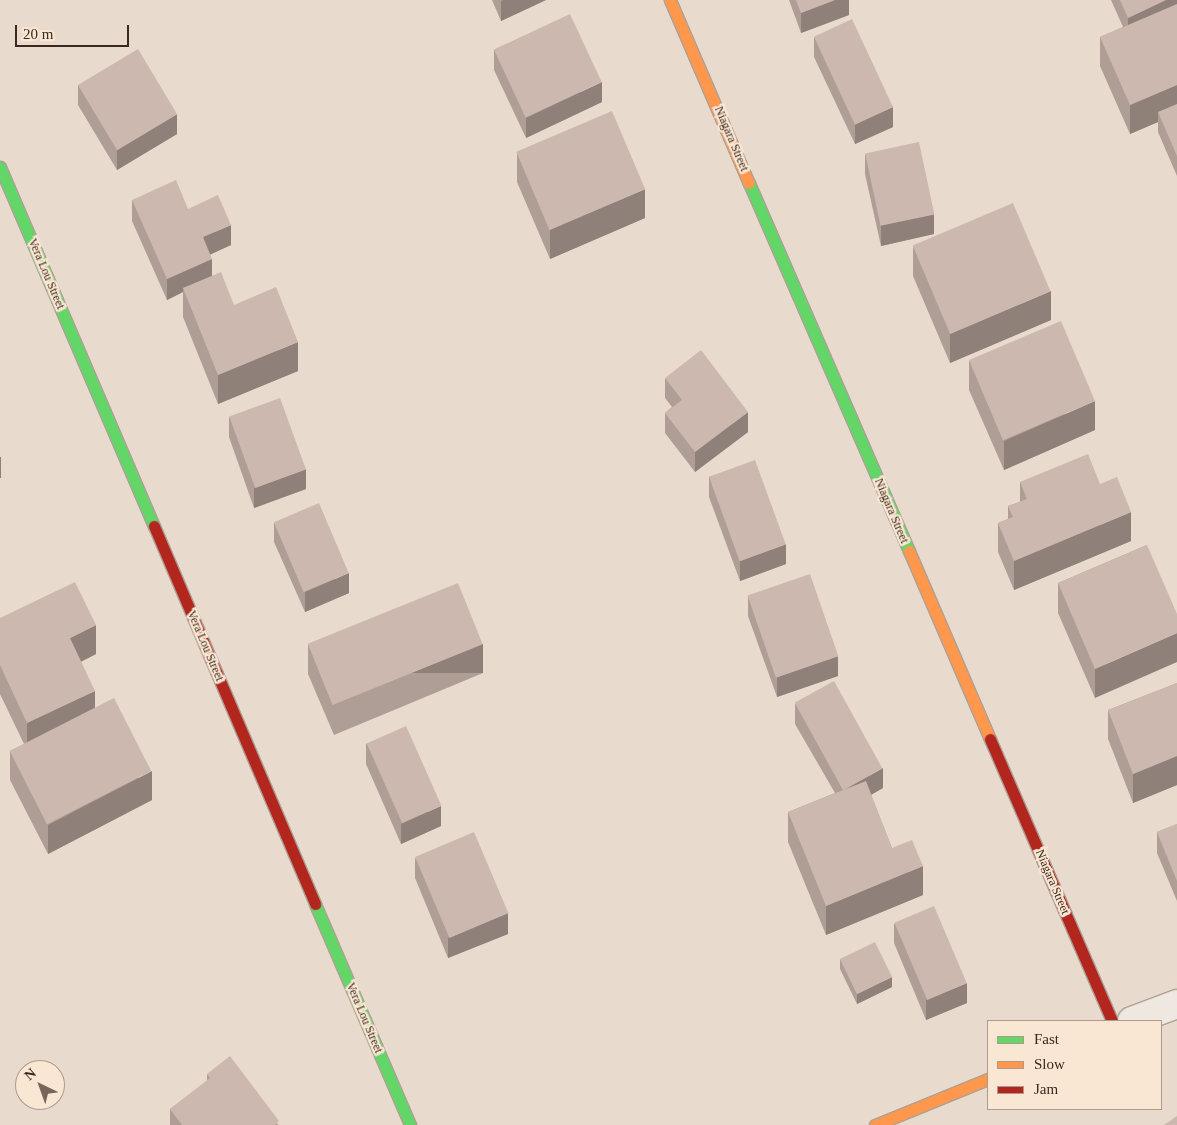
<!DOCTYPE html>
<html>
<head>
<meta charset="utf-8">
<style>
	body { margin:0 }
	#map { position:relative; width:1177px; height:1125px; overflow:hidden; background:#e8dbce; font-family:"Times New Roman",serif }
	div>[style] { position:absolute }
	.roads { filter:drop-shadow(1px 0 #ada096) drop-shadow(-1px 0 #ada096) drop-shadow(0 1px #ada096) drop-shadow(0 -1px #ada096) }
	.street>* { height:28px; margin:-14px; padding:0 14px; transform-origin:14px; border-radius:14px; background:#efe8e0 }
	.fast>* { height:11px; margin:-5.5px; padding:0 5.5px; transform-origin:5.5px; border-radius:5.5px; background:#63d668 }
	.slow>* { height:11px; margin:-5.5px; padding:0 5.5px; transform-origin:5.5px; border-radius:5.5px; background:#ff974d }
	.jam>* { height:11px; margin:-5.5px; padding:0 5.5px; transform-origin:5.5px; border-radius:5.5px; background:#b3261e }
	.wall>* { inset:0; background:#af9e96 }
	.shaded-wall>* { inset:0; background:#8f817a; transform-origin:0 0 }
	.building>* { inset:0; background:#ccb8ae; transform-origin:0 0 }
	span { translate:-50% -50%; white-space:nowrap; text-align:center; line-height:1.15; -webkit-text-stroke:4.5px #f9e7d3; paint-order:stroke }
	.street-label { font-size:12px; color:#3d271d }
	.legend { position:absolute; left:987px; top:1020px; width:175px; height:90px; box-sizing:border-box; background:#f9e7d3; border:1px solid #ae9a8a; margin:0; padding:6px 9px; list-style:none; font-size:15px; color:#3d271d }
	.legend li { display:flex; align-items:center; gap:10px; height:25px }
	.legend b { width:25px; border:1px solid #ae9a8a }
	.north { position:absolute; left:15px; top:1060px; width:50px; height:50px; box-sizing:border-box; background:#f9e7d3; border:1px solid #ae9a8a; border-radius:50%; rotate:318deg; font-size:14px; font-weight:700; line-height:20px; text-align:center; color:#3d271d }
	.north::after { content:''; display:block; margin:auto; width:18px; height:22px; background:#79665b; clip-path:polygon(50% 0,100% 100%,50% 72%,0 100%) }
	.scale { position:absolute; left:15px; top:25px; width:114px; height:22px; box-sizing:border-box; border:2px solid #3d271d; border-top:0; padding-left:6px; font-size:15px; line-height:18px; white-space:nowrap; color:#3d271d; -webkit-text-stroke:4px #f9e7d3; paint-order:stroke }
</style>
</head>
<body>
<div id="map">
	<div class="roads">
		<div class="street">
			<i style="left:1132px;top:1021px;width:48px;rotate:-20.7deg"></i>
		</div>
		<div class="fast">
			<i style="left:0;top:167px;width:391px;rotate:66.8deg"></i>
			<i style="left:749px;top:183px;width:401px;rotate:66.5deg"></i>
			<i style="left:315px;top:904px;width:241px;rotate:66.7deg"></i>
		</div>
		<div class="slow">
			<i style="left:670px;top:0;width:199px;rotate:66.7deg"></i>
			<i style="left:909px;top:551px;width:205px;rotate:66.7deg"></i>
			<i style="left:875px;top:1125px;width:122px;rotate:-22.2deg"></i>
		</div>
		<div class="jam">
			<i style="left:154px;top:526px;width:411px;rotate:66.9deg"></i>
			<i style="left:990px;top:739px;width:307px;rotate:66.6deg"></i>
		</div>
	</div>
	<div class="wall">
		<i style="clip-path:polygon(492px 0,546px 0,501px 21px)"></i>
		<i style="clip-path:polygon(789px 0,849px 0,849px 15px,801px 33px)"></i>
		<i style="clip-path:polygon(1111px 0,1177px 0,1177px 176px,1158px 132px,1158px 122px,1130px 134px,1100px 66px,1100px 37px,1123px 27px)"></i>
		<i style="clip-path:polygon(814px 37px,893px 127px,855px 144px,814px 57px)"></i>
		<i style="clip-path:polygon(494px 50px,602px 102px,526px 138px,494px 70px)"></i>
		<i style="clip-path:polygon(78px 85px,177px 134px,117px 170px,78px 105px)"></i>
		<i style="clip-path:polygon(517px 153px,645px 218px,550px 259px,517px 182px)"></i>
		<i style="clip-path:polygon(865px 154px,934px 234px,881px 246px,865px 174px)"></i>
		<i style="clip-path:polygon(132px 200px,188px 209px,231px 245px,210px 254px,212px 276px,234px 305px,298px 371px,218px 404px,183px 317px,183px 292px,167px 300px,132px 221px)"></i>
		<i style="clip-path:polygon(913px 247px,1051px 320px,950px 363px,913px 276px)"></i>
		<i style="clip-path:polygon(969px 361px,1095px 430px,1004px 470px,969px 390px)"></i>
		<i style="clip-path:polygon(665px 378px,748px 432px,695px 472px,665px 433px,665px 413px,672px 407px,665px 398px)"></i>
		<i style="clip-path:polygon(229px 417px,306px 489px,254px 508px,229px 437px)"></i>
		<i style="clip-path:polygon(709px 476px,786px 564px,740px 581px,709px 497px)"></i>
		<i style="clip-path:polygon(1020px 482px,1131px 541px,1014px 590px,998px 552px,998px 523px,1008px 519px,1008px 506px,1020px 502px)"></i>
		<i style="clip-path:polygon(274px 522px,349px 593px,305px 612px,274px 542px)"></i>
		<i style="clip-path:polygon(1147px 545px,1095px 698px,1058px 613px,1058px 583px)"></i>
		<i style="clip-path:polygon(748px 596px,838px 676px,777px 697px,748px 616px)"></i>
		<i style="clip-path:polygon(0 618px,96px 654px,81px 662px,95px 708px,152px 800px,48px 854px,10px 780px,10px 751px,24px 744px,0 694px)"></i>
		<i style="clip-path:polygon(308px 645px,483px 673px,334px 735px,308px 674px)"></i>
		<i style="clip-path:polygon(1177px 683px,1177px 785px,1133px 803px,1108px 739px,1108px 710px)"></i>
		<i style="clip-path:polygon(795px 703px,883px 788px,871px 795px,892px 848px,923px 895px,826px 935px,788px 842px,788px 812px,835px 793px,795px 724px)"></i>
		<i style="clip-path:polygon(366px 743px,441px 826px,401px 844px,366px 764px)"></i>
		<i style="clip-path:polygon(1177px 824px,1177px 901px,1157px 853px,1157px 832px)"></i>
		<i style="clip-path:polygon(415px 858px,508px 934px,448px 958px,415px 878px)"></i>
		<i style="clip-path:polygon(894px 923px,967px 1003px,926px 1020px,894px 943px)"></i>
		<i style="clip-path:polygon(840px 959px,892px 987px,857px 1004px,840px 969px)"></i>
		<i style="clip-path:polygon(207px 1074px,279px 1125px,170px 1125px,170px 1109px,207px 1081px)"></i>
	</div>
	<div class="shaded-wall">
		<i style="clip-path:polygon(503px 0,546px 0,501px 21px,501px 1px)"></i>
		<i style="clip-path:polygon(835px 0,849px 0,849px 15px,801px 33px,801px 13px)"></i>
		<i style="clip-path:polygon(1166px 0,1177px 0,1177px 15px,1128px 38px,1128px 18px)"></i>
		<i style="clip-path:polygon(602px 82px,602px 102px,526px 138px,526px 118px)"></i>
		<i style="clip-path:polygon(1177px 85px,1177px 114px,1158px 112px,1158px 122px,1130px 134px,1130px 105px)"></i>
		<i style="clip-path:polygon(893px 107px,893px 127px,855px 144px,855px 124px)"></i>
		<i style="clip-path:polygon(177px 114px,177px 134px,117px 170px,117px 150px)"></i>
		<i style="clip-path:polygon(645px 189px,645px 218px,550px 259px,550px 230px)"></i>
		<i style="clip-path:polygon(934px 214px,934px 234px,881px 246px,881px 225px)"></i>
		<i style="clip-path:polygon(231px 225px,231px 245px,203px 258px,203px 237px)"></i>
		<i style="clip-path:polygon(212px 259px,212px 279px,183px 288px,183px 292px,167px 300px,167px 279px)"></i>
		<i style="clip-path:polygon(1051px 291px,1051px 320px,950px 363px,950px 334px)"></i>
		<i style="clip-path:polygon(298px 342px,298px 371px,218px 404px,218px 375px)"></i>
		<i style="clip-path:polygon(1095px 401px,1095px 430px,1004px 470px,1004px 441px)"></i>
		<i style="clip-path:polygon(748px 412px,748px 432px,695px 472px,695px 452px)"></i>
		<i style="left:1px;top:457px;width:21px;height:1px;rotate:90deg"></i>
		<i style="clip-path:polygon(306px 469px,306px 489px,254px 508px,254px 488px)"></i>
		<i style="clip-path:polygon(1131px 512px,1131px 541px,1014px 590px,1014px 561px)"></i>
		<i style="clip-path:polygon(786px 544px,786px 564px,740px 581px,740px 561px)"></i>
		<i style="clip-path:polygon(349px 573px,349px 593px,305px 612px,305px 592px)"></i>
		<i style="clip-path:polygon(96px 625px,96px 654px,70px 667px,70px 638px)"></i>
		<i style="clip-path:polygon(1177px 633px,1177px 662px,1095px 698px,1095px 669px)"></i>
		<i style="left:483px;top:644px;width:29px;height:161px;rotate:90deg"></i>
		<i style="clip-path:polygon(838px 656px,838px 676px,777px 697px,777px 677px)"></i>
		<i style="clip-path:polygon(95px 691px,95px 720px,27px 752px,27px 723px)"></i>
		<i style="clip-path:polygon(1177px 756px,1177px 785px,1133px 803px,1133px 774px)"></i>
		<i style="clip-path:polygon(883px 768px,883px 788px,844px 810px,844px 790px)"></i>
		<i style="clip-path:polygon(152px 771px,152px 800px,48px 854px,48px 825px)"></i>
		<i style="clip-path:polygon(441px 806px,441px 826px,401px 844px,401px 824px)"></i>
		<i style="clip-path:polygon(923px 866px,923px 895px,826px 935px,826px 906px)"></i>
		<i style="clip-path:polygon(508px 913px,508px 934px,448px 958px,448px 938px)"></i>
		<i style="clip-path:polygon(892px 977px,892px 987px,857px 1004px,857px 994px)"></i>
		<i style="clip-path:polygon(967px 983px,967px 1003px,926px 1020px,926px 1000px)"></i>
	</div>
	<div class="building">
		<i style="clip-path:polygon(796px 0,835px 0,801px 13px)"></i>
		<i style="clip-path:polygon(1120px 0,1166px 0,1128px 18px)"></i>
		<i style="clip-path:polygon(1177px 4px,1177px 85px,1130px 105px,1100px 37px)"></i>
		<i style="left:570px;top:14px;width:75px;height:84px;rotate:65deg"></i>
		<i style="left:852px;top:19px;width:97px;height:42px;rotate:65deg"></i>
		<i style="left:138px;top:49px;width:76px;height:70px;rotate:59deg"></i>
		<i style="clip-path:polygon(1177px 104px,1177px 156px,1158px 112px)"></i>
		<i style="left:612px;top:111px;width:85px;height:104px;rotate:67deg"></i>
		<i style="left:919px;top:142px;width:74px;height:55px;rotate:78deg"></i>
		<i style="clip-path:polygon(176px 180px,188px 209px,218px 195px,231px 225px,203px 237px,212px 259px,167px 279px,132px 200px)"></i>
		<i style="left:1013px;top:203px;width:96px;height:109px;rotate:67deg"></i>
		<i style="clip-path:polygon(221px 272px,234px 305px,276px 287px,298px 342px,218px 375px,183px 288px)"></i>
		<i style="left:1061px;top:321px;width:87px;height:100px;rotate:67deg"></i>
		<i style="clip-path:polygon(701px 350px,748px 412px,695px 452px,665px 413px,682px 400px,665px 378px)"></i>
		<i style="left:280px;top:398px;width:76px;height:54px;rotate:70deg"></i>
		<i style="clip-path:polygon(1088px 454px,1100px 484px,1117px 477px,1131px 512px,1014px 561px,998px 523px,1013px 517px,1008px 506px,1027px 499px,1020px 482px)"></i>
		<i style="left:755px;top:460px;width:90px;height:49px;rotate:70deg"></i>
		<i style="left:319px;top:503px;width:76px;height:49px;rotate:67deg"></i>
		<i style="clip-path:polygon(1147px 545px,1177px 614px,1177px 633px,1095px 669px,1058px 583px)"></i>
		<i style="left:810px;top:574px;width:87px;height:66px;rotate:71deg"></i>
		<i style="clip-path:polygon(75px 582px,96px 625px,70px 638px,95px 691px,27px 723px,0 665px,0 618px)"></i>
		<i style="left:458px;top:583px;width:66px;height:162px;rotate:68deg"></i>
		<i style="left:834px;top:681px;width:100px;height:45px;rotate:61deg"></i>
		<i style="clip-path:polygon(1177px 683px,1177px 756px,1133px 774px,1108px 710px)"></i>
		<i style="left:114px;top:698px;width:82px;height:117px;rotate:63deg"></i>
		<i style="left:406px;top:726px;width:87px;height:43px;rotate:66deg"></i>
		<i style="clip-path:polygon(866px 781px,892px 848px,912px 840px,923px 866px,826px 906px,788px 812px)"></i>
		<i style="clip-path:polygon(1177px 824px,1177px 881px,1157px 832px)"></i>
		<i style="left:474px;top:832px;width:88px;height:64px;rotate:67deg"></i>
		<i style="left:934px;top:906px;width:84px;height:43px;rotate:67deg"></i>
		<i style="left:875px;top:942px;width:39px;height:39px;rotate:64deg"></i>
		<i style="clip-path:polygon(230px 1056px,279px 1121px,275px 1125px,182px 1125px,170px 1109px,210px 1078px,207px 1074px)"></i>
		<i style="clip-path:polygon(1177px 1116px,1177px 1125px,1164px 1125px)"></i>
	</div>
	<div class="street-label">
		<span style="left:731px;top:139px;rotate:67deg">Niagara Street</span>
		<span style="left:46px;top:274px;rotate:67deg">Vera Lou Street</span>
		<span style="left:891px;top:511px;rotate:67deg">Niagara Street</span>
		<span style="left:205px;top:646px;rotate:67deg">Vera Lou Street</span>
		<span style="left:1052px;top:882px;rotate:67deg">Niagara Street</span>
		<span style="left:364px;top:1018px;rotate:67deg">Vera Lou Street</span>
	</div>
	<ul class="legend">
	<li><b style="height:6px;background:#63d668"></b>Fast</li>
	<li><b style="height:6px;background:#ff974d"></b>Slow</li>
	<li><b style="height:6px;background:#b3261e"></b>Jam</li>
	</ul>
	<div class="north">N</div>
	<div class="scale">20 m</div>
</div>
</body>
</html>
